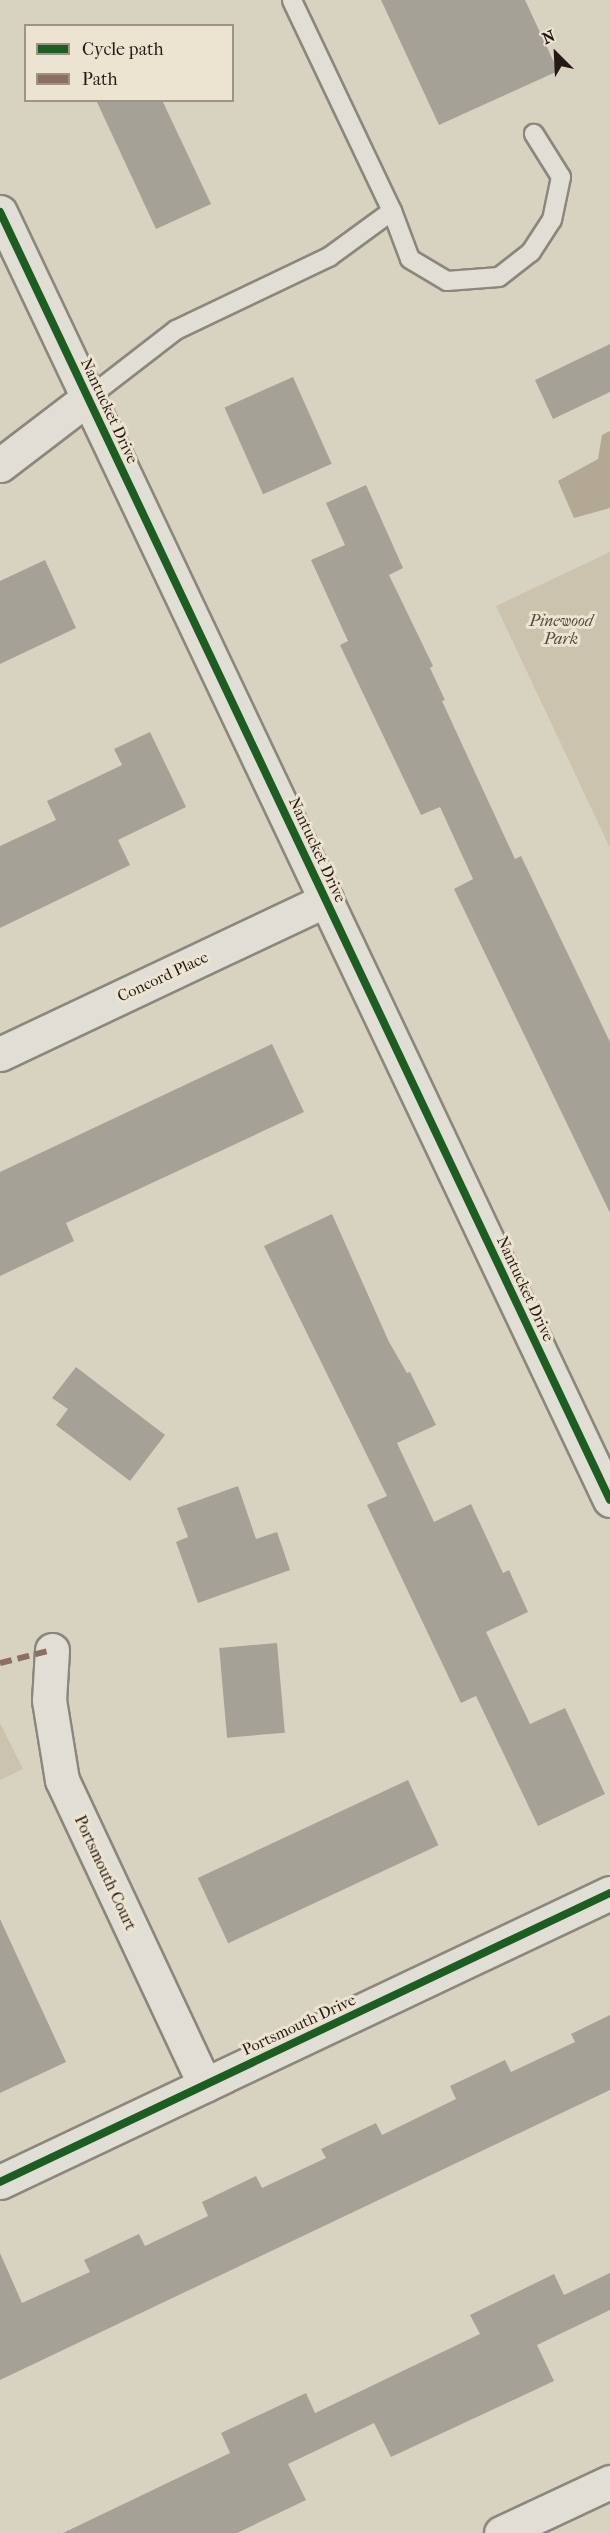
<!DOCTYPE html>
<html>
<head>
<meta charset="utf-8">
<style>
	body { margin:0 }
	#map { position:relative; width:610px; height:2533px; overflow:hidden; background:#d8d2c1; font-family:"IM FELL French Canon",serif }
	div>[style] { position:absolute }
	.green>* { inset:0; background:#cbc3ad }
	.water>* { inset:0; background:#b2a894 }
	.building>* { inset:0; background:#a6a196; transform-origin:0 0 }
	.roads { filter:drop-shadow(2px 0 #8c877d) drop-shadow(-2px 0 #8c877d) drop-shadow(0 2px #8c877d) drop-shadow(0 -2px #8c877d) }
	.service>* { height:18px; margin:-9px; padding:0 9px; transform-origin:9px; border-radius:9px; background:#e1ded6 }
	.minor>* { height:33px; margin:-16.5px; padding:0 16.5px; transform-origin:16.5px; border-radius:16.5px; background:#e1ded6 }
	.quiet>* { height:6px; margin-top:-3px; transform-origin:0; background:repeating-linear-gradient(90deg,#8d6e63 0 12px,transparent 0 18px) }
	.cycleway>* { height:8px; margin:-4px; padding:0 4px; transform-origin:4px; border-radius:4px; background:#1b5e20 }
	span { translate:-50% -50%; white-space:nowrap; text-align:center; line-height:1.15; -webkit-text-stroke:6px #ece4d1; paint-order:stroke }
	.street-label { font-size:16px; color:#261915 }
	.park-label { font-size:16px; color:#54483e; font-style:italic }
	.legend { position:absolute; left:24px; top:24px; width:210px; height:78px; box-sizing:border-box; background:#ece4d1; border:2px solid #9d9386; margin:0; padding:8px 10px; list-style:none; font-size:18px; color:#261915 }
	.legend li { display:flex; align-items:center; gap:12px; height:30px }
	.legend b { width:30px; border:2px solid #9d9386 }
	.north { position:absolute; left:526px; top:24px; width:60px; height:60px; -webkit-text-stroke:4px #ece4d1; paint-order:stroke; rotate:336deg; font-size:16px; font-weight:700; line-height:24px; text-align:center; color:#261915 }
	.north::after { content:''; display:block; margin:auto; width:21px; height:27px; background:#261915; clip-path:polygon(50% 0,100% 100%,50% 72%,0 100%) }
</style>
</head>
<body>
<div id="map">
	<div class="green">
		<i style="clip-path:polygon(610px 552px,610px 848px,496px 606px)"></i>
		<i style="clip-path:polygon(0 1723px,23px 1769px,0 1780px)"></i>
	</div>
	<div class="water">
		<i style="clip-path:polygon(610px 431px,610px 508px,574px 518px,558px 481px,598px 459px,602px 435px)"></i>
	</div>
	<div class="building">
		<i style="clip-path:polygon(381px 0,525px 0,558px 71px,439px 125px)"></i>
		<i style="clip-path:polygon(96px 100px,162px 100px,211px 204px,156px 229px)"></i>
		<i style="clip-path:polygon(610px 344px,610px 392px,553px 419px,535px 380px)"></i>
		<i style="left:293px;top:377px;width:95px;height:75px;rotate:66deg"></i>
		<i style="clip-path:polygon(366px 485px,403px 568px,389px 575px,433px 666px,430px 668px,445px 700px,442px 701px,515px 859px,521px 856px,610px 1042px,610px 1213px,454px 889px,473px 879px,440px 807px,421px 815px,340px 645px,348px 641px,311px 560px,345px 545px,326px 503px)"></i>
		<i style="clip-path:polygon(45px 560px,76px 628px,0 664px,0 581px)"></i>
		<i style="clip-path:polygon(150px 732px,186px 807px,118px 840px,130px 865px,0 928px,0 846px,56px 820px,47px 801px,122px 765px,114px 749px)"></i>
		<i style="clip-path:polygon(272px 1044px,304px 1112px,66px 1223px,74px 1241px,0 1276px,0 1172px)"></i>
		<i style="clip-path:polygon(332px 1214px,389px 1342px,407px 1373px,410px 1372px,436px 1425px,397px 1443px,434px 1522px,471px 1504px,503px 1573px,509px 1570px,528px 1612px,486px 1632px,530px 1724px,565px 1708px,605px 1794px,538px 1826px,476px 1696px,461px 1703px,367px 1505px,387px 1496px,264px 1246px)"></i>
		<i style="clip-path:polygon(76px 1367px,165px 1435px,130px 1481px,56px 1425px,68px 1409px,52px 1398px)"></i>
		<i style="clip-path:polygon(238px 1486px,256px 1539px,277px 1532px,290px 1570px,198px 1603px,176px 1542px,188px 1537px,177px 1508px)"></i>
		<i style="left:277px;top:1643px;width:90px;height:58px;rotate:85deg"></i>
		<i style="left:408px;top:1780px;width:72px;height:232px;rotate:65deg"></i>
		<i style="clip-path:polygon(0 1919px,66px 2062px,0 2093px)"></i>
		<i style="clip-path:polygon(610px 2015px,610px 2090px,0 2380px,0 2253px,22px 2303px,90px 2272px,84px 2260px,139px 2234px,145px 2246px,208px 2216px,202px 2202px,256px 2176px,262px 2188px,326px 2158px,321px 2149px,376px 2123px,382px 2135px,456px 2099px,450px 2086px,505px 2060px,511px 2072px,575px 2042px,571px 2034px)"></i>
		<i style="clip-path:polygon(610px 2273px,610px 2310px,537px 2345px,554px 2381px,391px 2457px,374px 2423px,288px 2464px,306px 2500px,237px 2533px,63px 2533px,230px 2453px,221px 2433px,306px 2393px,315px 2413px,480px 2334px,470px 2315px,554px 2274px,564px 2295px)"></i>
	</div>
	<div class="roads">
		<div class="service">
			<i style="left:392px;top:211px;width:51px;rotate:69.4deg"></i>
			<i style="left:410px;top:259px;width:43px;rotate:30.7deg"></i>
			<i style="left:447px;top:281px;width:52px;rotate:-4.4deg"></i>
			<i style="left:499px;top:277px;width:41px;rotate:-38deg"></i>
			<i style="left:531px;top:252px;width:38px;rotate:-57deg"></i>
			<i style="left:552px;top:220px;width:44px;rotate:-78.2deg"></i>
			<i style="left:561px;top:177px;width:51px;rotate:-122.1deg"></i>
			<i style="left:88px;top:398px;width:111px;rotate:-37.7deg"></i>
			<i style="left:176px;top:330px;width:170px;rotate:-25.5deg"></i>
			<i style="left:329px;top:257px;width:78px;rotate:-36.1deg"></i>
			<i style="left:392px;top:211px;width:233px;rotate:-115.4deg"></i>
		</div>
		<div class="minor">
			<i style="left:0;top:212px;width:1425px;rotate:64.66deg"></i>
			<i style="left:0;top:465px;width:111px;rotate:-37.3deg"></i>
			<i style="left:0;top:1054px;width:361px;rotate:-25.3deg"></i>
			<i style="left:52px;top:1650px;width:50px;rotate:93.4deg"></i>
			<i style="left:49px;top:1700px;width:81px;rotate:80.8deg"></i>
			<i style="left:62px;top:1780px;width:337px;rotate:64.9deg"></i>
			<i style="left:0;top:2182px;width:675px;rotate:-25.35deg"></i>
			<i style="left:501px;top:2533px;width:120px;rotate:-25.1deg"></i>
		</div>
	</div>
	<div class="quiet">
		<i style="left:0;top:1663px;width:54px;rotate:-14deg"></i>
	</div>
	<div class="cycleway">
		<i style="left:0;top:212px;width:1425px;rotate:64.66deg"></i>
		<i style="left:0;top:2182px;width:675px;rotate:-25.35deg"></i>
	</div>
	<div class="street-label">
		<span style="left:109px;top:411px;rotate:65deg">Nantucket Drive</span>
		<span style="left:317px;top:850px;rotate:65deg">Nantucket Drive</span>
		<span style="left:163px;top:977px;rotate:-25deg">Concord Place</span>
		<span style="left:525px;top:1289px;rotate:65deg">Nantucket Drive</span>
		<span style="left:105px;top:1873px;rotate:65deg">Portsmouth Court</span>
		<span style="left:299px;top:2025px;rotate:-25deg">Portsmouth Drive</span>
	</div>
	<div class="park-label">
		<span style="left:561px;top:630px">Pinewood<br>Park</span>
	</div>
	<ul class="legend">
	<li><b style="height:8px;background:#1b5e20"></b>Cycle path</li>
	<li><b style="height:8px;background:#8d6e63"></b>Path</li>
	</ul>
	<div class="north">N</div>
</div>
</body>
</html>
